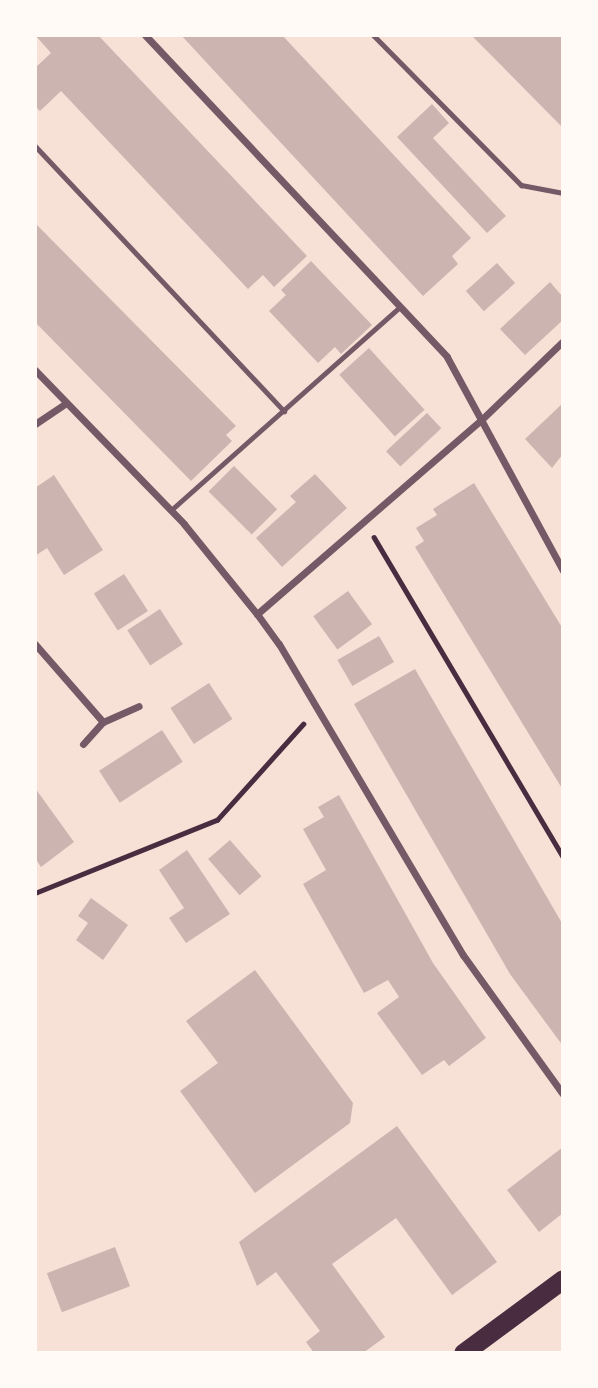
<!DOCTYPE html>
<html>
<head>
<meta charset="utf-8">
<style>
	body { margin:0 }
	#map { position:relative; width:598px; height:1388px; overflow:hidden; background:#f7e1d7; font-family:Figtree,sans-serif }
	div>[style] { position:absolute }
	.building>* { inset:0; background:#ccb4b1; transform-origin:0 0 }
	.path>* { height:4.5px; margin:-2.25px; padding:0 2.25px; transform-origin:2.25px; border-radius:2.25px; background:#4a2c40 }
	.service>* { height:5px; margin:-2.5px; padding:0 2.5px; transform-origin:2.5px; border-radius:2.5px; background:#755966 }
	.minor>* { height:7px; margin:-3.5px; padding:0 3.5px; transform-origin:3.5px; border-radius:3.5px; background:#755966 }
	.trunk>* { height:19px; margin:-9.5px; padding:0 9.5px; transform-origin:9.5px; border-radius:9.5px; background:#4a2c40 }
	span { translate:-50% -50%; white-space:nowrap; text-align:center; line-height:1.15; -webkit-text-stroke:7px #fffaf5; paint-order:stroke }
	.frame { position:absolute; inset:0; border:37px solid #fffaf5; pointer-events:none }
</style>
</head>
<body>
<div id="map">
	<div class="building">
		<i style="clip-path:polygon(35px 35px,98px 35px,307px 256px,274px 287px,263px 275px,248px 289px,61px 91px,40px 111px,35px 106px,35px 68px,51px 53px)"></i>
		<i style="clip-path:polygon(181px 35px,282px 35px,471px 238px,452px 256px,458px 264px,423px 296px)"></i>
		<i style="clip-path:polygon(471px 35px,563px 35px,563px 128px,493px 57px)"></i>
		<i style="clip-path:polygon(432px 104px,449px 123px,433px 138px,506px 216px,487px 233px,397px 137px)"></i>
		<i style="clip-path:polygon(35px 223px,236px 426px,226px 435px,232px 441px,191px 481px,35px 322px)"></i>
		<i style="clip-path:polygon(311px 261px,372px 325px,341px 354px,335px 347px,318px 363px,269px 311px,286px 295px,281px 290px)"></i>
		<i style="left:497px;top:263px;width:27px;height:42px;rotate:48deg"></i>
		<i style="clip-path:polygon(550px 282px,563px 297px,563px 320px,525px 355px,500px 329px)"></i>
		<i style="left:369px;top:348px;width:83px;height:40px;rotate:48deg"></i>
		<i style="clip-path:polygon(563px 403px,563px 454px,552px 468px,525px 439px)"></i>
		<i style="left:427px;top:413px;width:21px;height:56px;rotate:47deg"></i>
		<i style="left:234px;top:466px;width:61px;height:36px;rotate:45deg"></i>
		<i style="clip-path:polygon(315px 474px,347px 508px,282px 567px,256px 538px,296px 502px,290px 496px)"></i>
		<i style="clip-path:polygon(54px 475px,103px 550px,64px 575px,47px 548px,35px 556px,35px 488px)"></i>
		<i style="clip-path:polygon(474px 483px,563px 629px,563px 790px,415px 547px,424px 541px,416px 528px,437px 515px,433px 509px)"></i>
		<i style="left:124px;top:574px;width:44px;height:36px;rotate:57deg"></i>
		<i style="left:348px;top:591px;width:41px;height:43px;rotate:54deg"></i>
		<i style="left:160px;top:609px;width:42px;height:39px;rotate:57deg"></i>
		<i style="left:379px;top:636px;width:30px;height:48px;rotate:60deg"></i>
		<i style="clip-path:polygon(415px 669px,563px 925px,563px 1046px,510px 974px,354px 704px)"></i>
		<i style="left:209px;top:683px;width:43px;height:46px;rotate:57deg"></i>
		<i style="left:162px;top:730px;width:38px;height:75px;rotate:57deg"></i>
		<i style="clip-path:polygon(35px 788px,74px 842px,41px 867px,35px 858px)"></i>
		<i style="clip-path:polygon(339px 795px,433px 963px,486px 1038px,449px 1066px,444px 1060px,422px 1075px,377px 1013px,399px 997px,388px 980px,364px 993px,303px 884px,326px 870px,303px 829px,324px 817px,318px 807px)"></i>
		<i style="left:230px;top:840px;width:48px;height:29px;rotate:49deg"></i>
		<i style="clip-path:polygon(187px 850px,230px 914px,186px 943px,169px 918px,184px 908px,159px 870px)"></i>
		<i style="clip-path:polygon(91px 898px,128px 925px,103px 960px,76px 940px,88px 923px,78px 916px)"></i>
		<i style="clip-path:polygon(255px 970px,353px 1103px,350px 1123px,255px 1193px,180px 1091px,218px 1063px,186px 1021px)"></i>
		<i style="clip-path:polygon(397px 1126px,497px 1262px,452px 1295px,396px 1218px,332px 1264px,385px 1337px,363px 1353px,314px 1353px,306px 1342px,320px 1331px,276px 1272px,257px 1286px,239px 1242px)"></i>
		<i style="clip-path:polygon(563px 1147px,563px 1213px,539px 1232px,507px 1190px)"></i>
		<i style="left:115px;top:1247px;width:42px;height:73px;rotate:69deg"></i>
	</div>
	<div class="path">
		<i style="left:374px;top:537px;width:371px;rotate:59.4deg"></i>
		<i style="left:35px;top:893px;width:196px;rotate:-21.9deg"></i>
		<i style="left:217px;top:820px;width:129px;rotate:-48.1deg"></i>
	</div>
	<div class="service">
		<i style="left:373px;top:35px;width:211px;rotate:45.4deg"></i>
		<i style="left:521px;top:185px;width:43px;rotate:10.8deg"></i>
		<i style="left:35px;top:146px;width:364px;rotate:46.8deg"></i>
		<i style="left:171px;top:510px;width:306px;rotate:-41.6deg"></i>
	</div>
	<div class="minor">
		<i style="left:145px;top:35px;width:441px;rotate:46.8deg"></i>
		<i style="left:447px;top:357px;width:243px;rotate:61.5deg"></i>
		<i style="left:35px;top:370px;width:214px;rotate:45.9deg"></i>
		<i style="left:184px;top:524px;width:116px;rotate:51deg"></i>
		<i style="left:257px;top:614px;width:37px;rotate:54deg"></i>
		<i style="left:279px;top:644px;width:361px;rotate:59.4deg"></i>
		<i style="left:463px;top:955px;width:171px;rotate:54.3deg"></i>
		<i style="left:35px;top:424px;width:37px;rotate:-34deg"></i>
		<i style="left:257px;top:614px;width:295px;rotate:-40.9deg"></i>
		<i style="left:480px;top:421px;width:115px;rotate:-43.9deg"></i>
		<i style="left:35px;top:644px;width:103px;rotate:48.9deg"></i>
		<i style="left:83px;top:744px;width:30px;rotate:-48deg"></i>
		<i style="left:103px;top:722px;width:39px;rotate:-24deg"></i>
	</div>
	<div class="trunk">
		<i style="left:463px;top:1353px;width:124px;rotate:-36.5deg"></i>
	</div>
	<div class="frame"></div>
</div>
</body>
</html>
